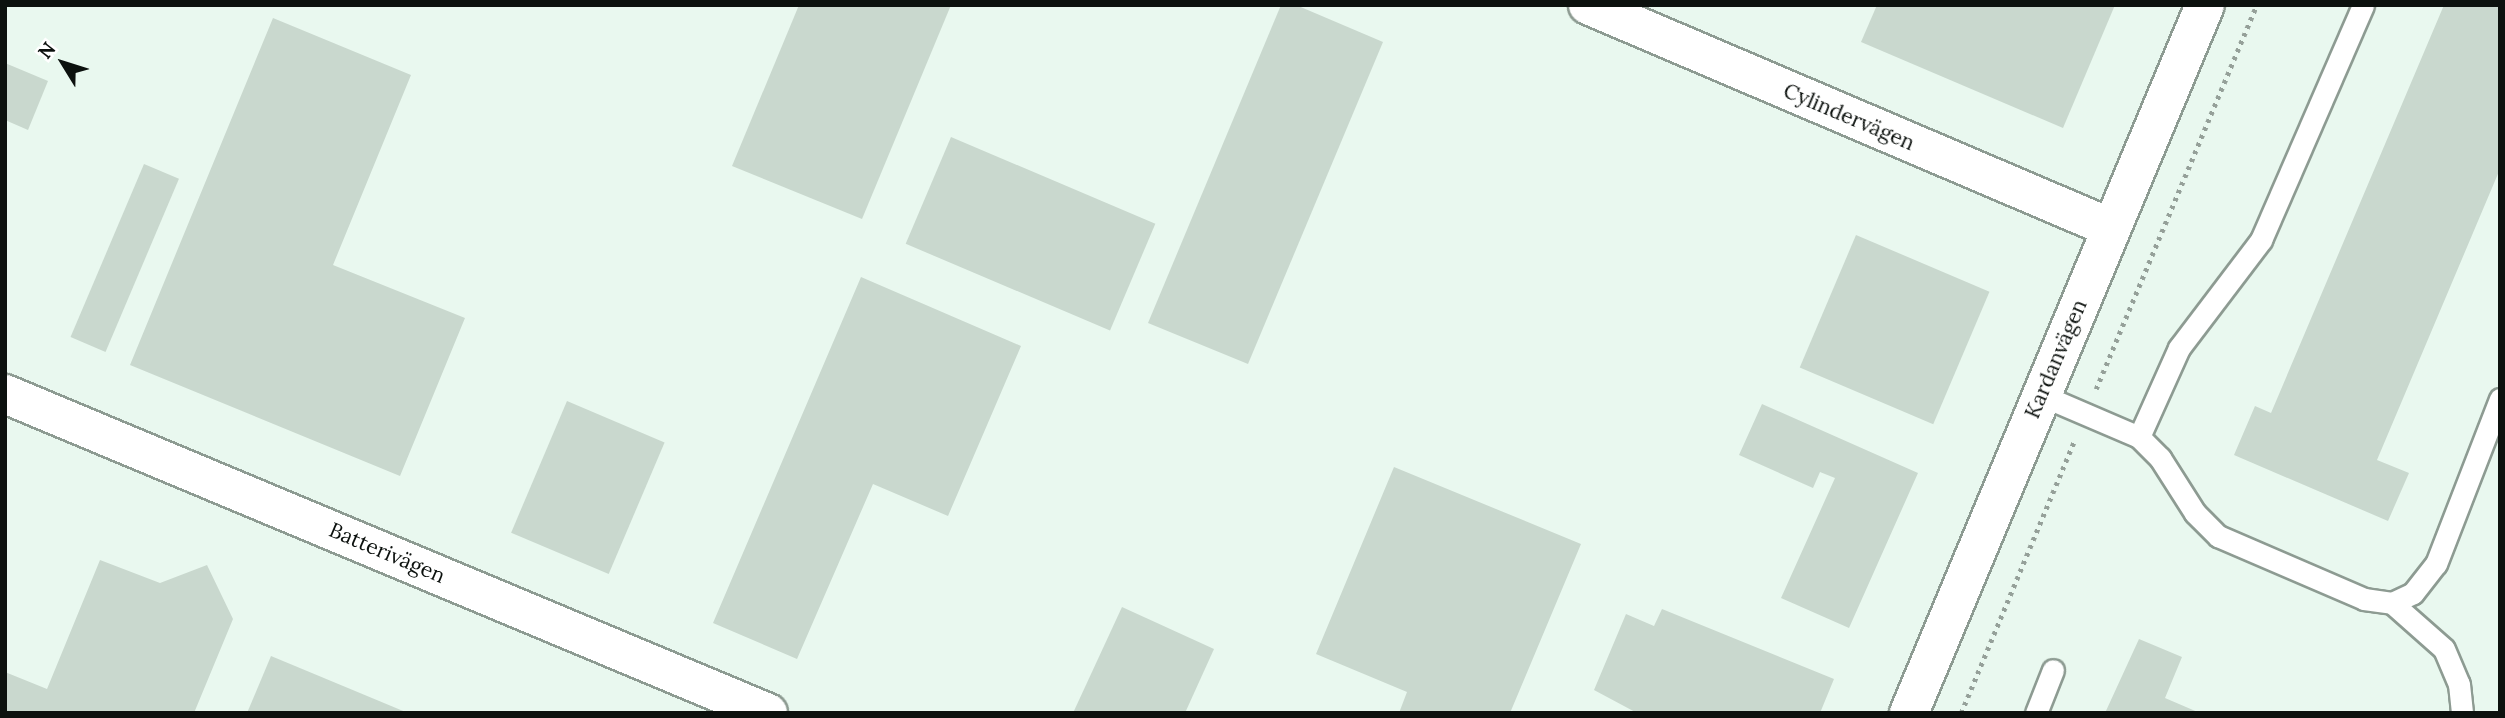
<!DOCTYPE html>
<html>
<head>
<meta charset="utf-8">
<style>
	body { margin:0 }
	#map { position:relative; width:2505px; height:718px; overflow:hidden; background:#e9f8ef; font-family:Lora,serif }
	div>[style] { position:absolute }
	.building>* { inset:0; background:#c9d8ce; transform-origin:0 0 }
	.path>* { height:4.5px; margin-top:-2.25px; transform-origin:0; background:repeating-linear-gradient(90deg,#95a099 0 3.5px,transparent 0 8.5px) }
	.roads { filter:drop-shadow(2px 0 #8d9b92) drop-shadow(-2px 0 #8d9b92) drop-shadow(0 2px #8d9b92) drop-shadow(0 -2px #8d9b92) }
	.service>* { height:21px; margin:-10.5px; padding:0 10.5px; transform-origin:10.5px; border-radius:10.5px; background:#fff }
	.minor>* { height:38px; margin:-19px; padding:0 19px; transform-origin:19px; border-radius:19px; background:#fff }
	span { translate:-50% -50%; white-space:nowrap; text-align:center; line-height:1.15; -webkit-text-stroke:5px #fff; paint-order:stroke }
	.street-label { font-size:21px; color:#0c110e }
	.frame { position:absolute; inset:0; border:7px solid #0c110e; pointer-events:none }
	.north { position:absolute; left:28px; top:28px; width:70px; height:70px; -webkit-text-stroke:5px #fff; paint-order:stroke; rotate:308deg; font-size:19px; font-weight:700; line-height:28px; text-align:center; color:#0c110e }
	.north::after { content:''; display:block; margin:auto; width:24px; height:32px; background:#0c110e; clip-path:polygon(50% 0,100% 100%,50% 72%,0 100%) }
</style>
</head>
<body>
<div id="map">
	<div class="building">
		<i style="clip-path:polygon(799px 5px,951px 5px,862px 219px,732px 166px)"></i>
		<i style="clip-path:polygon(1281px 5px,1296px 5px,1383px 42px,1248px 364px,1148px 323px)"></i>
		<i style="clip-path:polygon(1877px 5px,2115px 5px,2063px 128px,1861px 42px)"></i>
		<i style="clip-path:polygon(2444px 5px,2500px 5px,2500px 169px,2377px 460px,2409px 473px,2388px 521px,2234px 455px,2255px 406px,2271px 413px)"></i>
		<i style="clip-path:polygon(273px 18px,411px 75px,333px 265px,465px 318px,400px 476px,130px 365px)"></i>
		<i style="clip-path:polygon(5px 63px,48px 81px,28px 130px,5px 120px)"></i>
		<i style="left:951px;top:137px;width:222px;height:116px;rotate:23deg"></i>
		<i style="left:144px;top:164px;width:38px;height:188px;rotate:23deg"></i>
		<i style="left:1856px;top:235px;width:145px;height:144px;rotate:23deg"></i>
		<i style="clip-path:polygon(861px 277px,1021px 346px,948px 516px,873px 484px,797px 659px,713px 623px)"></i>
		<i style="left:567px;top:401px;width:106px;height:143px;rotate:23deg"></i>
		<i style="clip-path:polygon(1762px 404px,1918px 473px,1849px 628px,1781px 598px,1835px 478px,1820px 472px,1813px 488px,1739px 455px)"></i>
		<i style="clip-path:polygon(1394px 467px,1581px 544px,1510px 713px,1399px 713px,1407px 692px,1316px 654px)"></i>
		<i style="clip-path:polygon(100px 560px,160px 583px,207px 565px,233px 619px,194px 713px,5px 713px,5px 672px,47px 689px)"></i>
		<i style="clip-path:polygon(1122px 607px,1214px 649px,1185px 713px,1073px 713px)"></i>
		<i style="clip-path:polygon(1662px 609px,1834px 679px,1820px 713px,1637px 713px,1594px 690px,1626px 614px,1654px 626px)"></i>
		<i style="clip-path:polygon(2139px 639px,2182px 657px,2165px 698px,2200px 713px,2105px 713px)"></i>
		<i style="clip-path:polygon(271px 656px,408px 713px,247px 713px)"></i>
	</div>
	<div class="path">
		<i style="left:2096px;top:389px;width:416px;rotate:-67.3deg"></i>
		<i style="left:1961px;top:713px;width:297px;rotate:-67.4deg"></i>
	</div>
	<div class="roads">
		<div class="service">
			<i style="left:2041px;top:395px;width:107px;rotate:23.2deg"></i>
			<i style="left:2139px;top:437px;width:30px;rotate:45deg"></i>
			<i style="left:2160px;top:458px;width:65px;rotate:57.5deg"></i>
			<i style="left:2195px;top:513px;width:33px;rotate:45deg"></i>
			<i style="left:2218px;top:536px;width:159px;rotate:23.3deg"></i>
			<i style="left:2364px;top:599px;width:28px;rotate:8deg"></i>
			<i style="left:2392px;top:603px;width:23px;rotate:-25deg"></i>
			<i style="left:2413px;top:593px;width:37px;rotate:-52deg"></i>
			<i style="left:2436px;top:564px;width:177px;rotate:-68.8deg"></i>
			<i style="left:2139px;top:437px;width:98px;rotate:-65.8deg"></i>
			<i style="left:2179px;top:348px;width:136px;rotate:-52.8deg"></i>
			<i style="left:2261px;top:240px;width:256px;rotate:-66.5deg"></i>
			<i style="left:2392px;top:603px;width:69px;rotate:41.5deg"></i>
			<i style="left:2444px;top:649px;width:38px;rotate:67deg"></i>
			<i style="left:2459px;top:684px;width:29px;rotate:84deg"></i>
			<i style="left:2036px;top:713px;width:46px;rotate:-68.4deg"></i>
		</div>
		<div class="minor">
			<i style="left:1588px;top:5px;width:569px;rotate:23.09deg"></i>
			<i style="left:5px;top:394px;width:827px;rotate:22.69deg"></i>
			<i style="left:1909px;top:713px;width:767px;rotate:-67.31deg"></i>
		</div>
	</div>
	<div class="street-label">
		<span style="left:1849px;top:117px;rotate:23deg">Cylindervägen</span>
		<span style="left:2056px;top:359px;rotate:-67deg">Kardanvägen</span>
		<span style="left:387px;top:553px;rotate:23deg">Batterivägen</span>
	</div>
	<div class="frame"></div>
	<div class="north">N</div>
</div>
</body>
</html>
